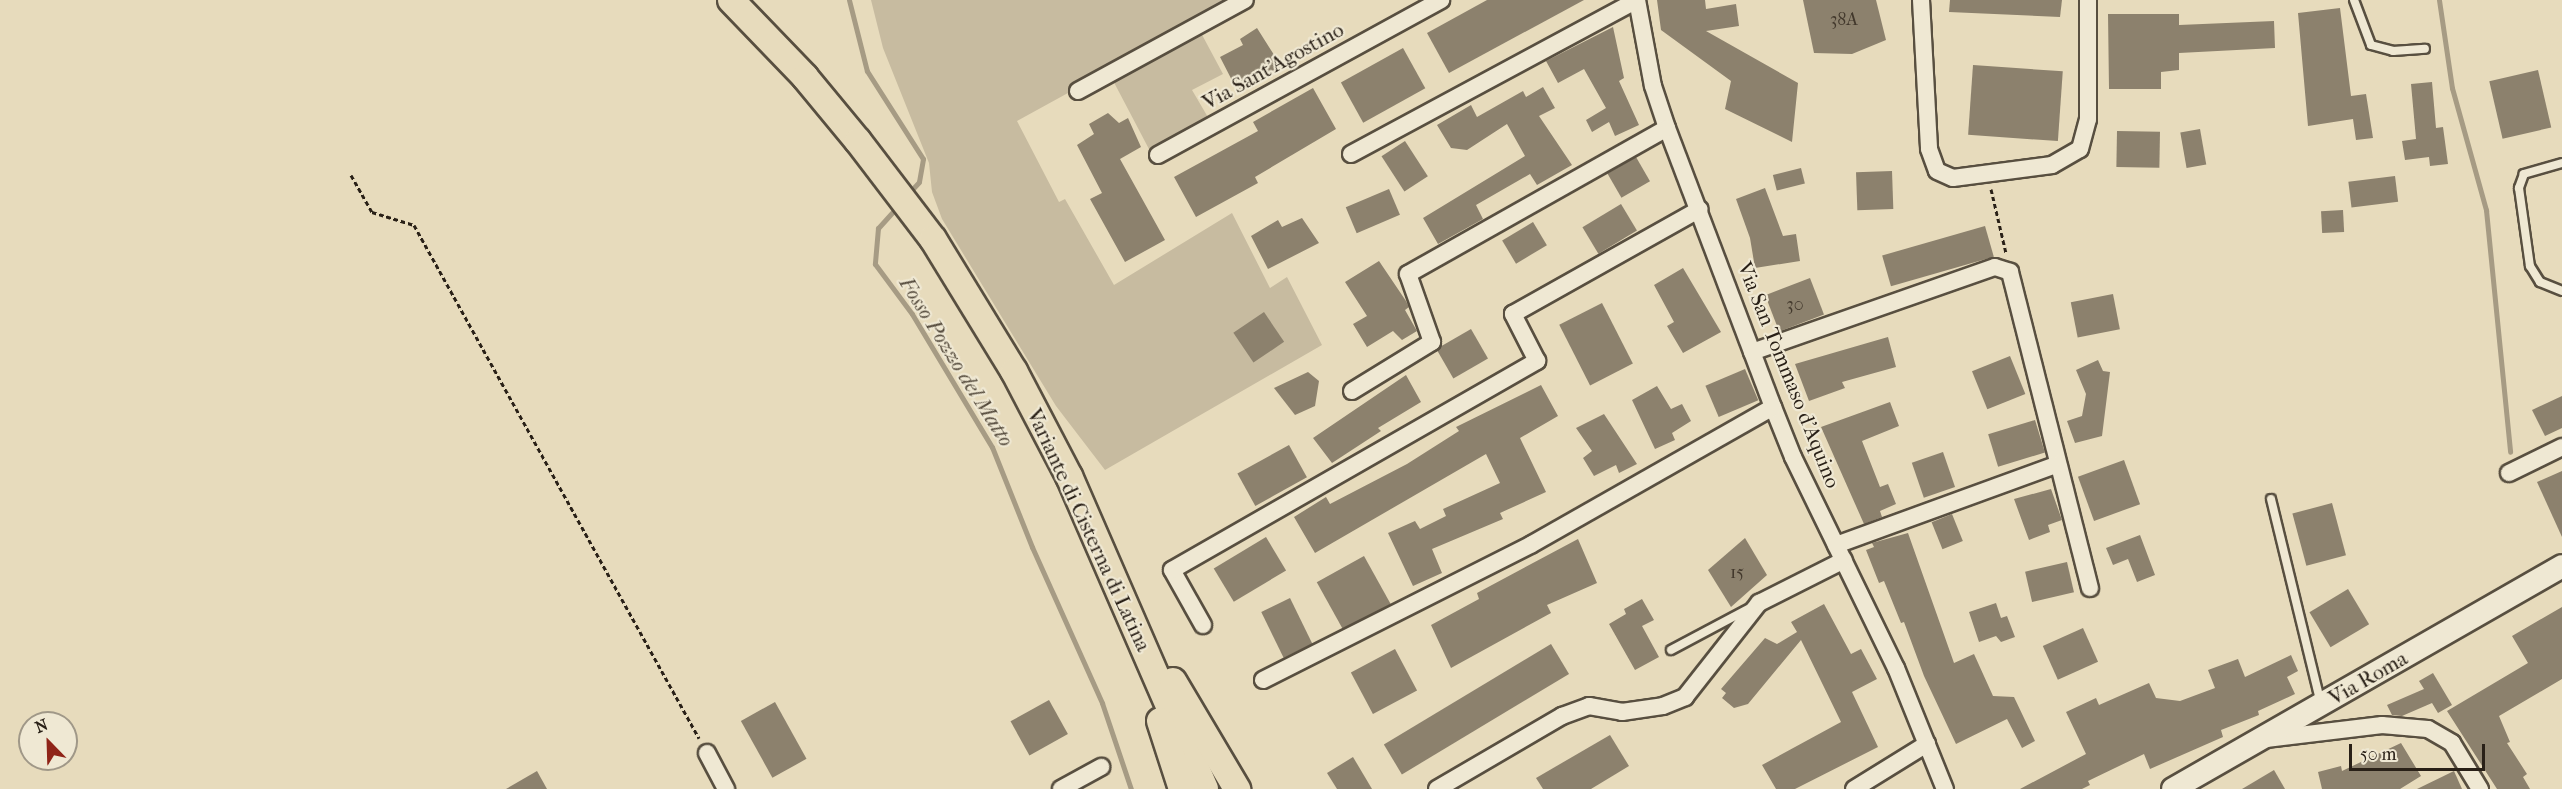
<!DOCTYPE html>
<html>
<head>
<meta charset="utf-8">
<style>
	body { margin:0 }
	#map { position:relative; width:2562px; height:789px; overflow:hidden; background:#e7dbbc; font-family:"IM FELL French Canon",serif }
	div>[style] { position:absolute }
	.green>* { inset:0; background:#c7bba0 }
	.stream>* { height:5px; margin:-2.5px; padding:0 2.5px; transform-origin:2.5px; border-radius:2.5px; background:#a69b84 }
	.building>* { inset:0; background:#8c816d; transform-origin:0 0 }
	.path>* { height:3px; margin-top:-1.5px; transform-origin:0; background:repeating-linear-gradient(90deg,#292017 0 4.5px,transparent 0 7.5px) }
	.roads { filter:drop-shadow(2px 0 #584f40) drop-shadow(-2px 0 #584f40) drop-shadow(0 2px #584f40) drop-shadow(0 -2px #584f40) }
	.lane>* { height:8px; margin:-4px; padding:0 4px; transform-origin:4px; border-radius:4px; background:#efe8d3 }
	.street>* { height:16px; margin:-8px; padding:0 8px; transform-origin:8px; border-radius:8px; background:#efe8d3 }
	.secondary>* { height:22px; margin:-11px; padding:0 11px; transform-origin:11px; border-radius:11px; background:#efe8d3 }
	.primary>* { height:26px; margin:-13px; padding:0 13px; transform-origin:13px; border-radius:13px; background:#e7dbbc }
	span { translate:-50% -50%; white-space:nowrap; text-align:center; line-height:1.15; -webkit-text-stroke:4.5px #efe8d3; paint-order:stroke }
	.number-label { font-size:18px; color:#42382c }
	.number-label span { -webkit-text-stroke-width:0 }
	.street-label { font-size:21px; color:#292017 }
	.water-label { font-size:22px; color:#554b3d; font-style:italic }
	.north { position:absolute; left:18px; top:711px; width:60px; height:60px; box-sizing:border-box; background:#efe8d3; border:2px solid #a09888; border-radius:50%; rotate:337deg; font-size:16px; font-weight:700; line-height:24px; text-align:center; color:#292017 }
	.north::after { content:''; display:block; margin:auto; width:21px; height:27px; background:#8f2418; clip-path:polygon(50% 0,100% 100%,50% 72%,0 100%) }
	.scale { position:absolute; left:2349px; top:744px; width:136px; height:27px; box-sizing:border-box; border:3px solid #292017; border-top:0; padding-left:8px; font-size:18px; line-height:21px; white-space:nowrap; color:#292017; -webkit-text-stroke:4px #efe8d3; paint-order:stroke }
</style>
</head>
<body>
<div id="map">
	<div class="green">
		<i style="clip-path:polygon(871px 0,1256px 0,1200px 31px,1223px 74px,1192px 90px,1209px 119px,1150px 151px,1108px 71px,1017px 121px,1059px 202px,1065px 199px,1114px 285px,1232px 213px,1270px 288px,1287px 277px,1322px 345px,1105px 470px,1056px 406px,942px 219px,932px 192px,929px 163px,883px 48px)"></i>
	</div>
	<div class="stream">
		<i style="left:849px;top:0;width:73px;rotate:75.8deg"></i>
		<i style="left:867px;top:71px;width:104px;rotate:57.5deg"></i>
		<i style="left:923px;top:159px;width:23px;rotate:100deg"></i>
		<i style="left:919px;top:182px;width:16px;rotate:133deg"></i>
		<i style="left:2439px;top:0;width:89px;rotate:81.6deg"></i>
		<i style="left:2452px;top:88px;width:127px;rotate:74.4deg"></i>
		<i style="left:2486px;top:210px;width:243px;rotate:84.3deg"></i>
		<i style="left:898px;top:206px;width:30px;rotate:132deg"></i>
		<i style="left:878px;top:228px;width:36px;rotate:95deg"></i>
		<i style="left:875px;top:264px;width:62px;rotate:53.5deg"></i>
		<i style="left:912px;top:314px;width:155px;rotate:59deg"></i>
		<i style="left:992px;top:447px;width:108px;rotate:68.2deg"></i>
		<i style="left:1032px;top:547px;width:171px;rotate:65.8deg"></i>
		<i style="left:1102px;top:703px;width:91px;rotate:71.4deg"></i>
	</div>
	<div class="building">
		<i style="clip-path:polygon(1487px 0,1584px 0,1449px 73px,1427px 33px)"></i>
		<i style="clip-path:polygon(1657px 0,1705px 0,1706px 9px,1736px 4px,1739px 26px,1706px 31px,1798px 83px,1792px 142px,1725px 109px,1731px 81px,1661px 30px)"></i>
		<i style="clip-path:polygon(1803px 0,1876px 0,1886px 40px,1852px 54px,1814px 53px)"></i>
		<i style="clip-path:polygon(1950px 0,2062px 0,2060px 17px,1949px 12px)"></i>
		<i style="clip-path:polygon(2340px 8px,2351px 96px,2366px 94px,2373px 138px,2356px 140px,2353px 119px,2308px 126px,2298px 13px)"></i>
		<i style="clip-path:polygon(2108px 14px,2179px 14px,2179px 25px,2274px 21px,2275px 48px,2179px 53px,2179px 70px,2161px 72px,2161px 89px,2109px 89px)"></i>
		<i style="clip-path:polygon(1613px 27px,1624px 78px,1619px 81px,1639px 125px,1615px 136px,1609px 122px,1592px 132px,1586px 120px,1606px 108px,1584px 69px,1558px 83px,1546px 61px)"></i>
		<i style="clip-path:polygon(1257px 28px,1283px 69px,1238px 92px,1220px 57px,1243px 45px,1240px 39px)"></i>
		<i style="left:1403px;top:48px;width:46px;height:71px;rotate:61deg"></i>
		<i style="left:1973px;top:65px;width:90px;height:70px;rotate:4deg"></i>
		<i style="left:2538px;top:70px;width:59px;height:50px;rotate:77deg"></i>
		<i style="clip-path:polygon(2432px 82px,2436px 128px,2443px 127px,2448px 164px,2430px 166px,2429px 157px,2405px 160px,2402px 141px,2416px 139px,2411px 84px)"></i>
		<i style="clip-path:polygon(1543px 87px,1555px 108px,1539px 116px,1572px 165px,1537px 185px,1530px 174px,1476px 205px,1483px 219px,1438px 244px,1423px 218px,1525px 156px,1507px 124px,1467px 150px,1451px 148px,1437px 125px,1471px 105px,1477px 117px,1523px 91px,1526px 97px)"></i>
		<i style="clip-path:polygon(1313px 88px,1336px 129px,1255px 177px,1258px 183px,1196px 217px,1174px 177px,1258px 131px,1253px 122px)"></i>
		<i style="clip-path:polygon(1108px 113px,1119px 123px,1128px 118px,1141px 147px,1120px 159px,1165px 240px,1125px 262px,1090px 199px,1102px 193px,1077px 145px,1094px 134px,1089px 124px)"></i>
		<i style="left:2200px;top:129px;width:36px;height:20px;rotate:80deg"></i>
		<i style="left:2117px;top:131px;width:43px;height:36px;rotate:1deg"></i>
		<i style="left:1405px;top:141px;width:42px;height:28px;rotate:57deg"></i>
		<i style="left:1636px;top:157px;width:28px;height:33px;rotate:60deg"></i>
		<i style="left:1801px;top:168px;width:16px;height:29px;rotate:76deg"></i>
		<i style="left:1892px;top:171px;width:38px;height:36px;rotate:88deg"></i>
		<i style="left:2395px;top:176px;width:26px;height:47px;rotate:83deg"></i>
		<i style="clip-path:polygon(1765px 188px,1783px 236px,1796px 234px,1800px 261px,1755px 268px,1750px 238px,1736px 199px)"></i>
		<i style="left:1389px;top:189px;width:28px;height:47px;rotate:67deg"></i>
		<i style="left:1621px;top:204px;width:31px;height:45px;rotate:59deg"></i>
		<i style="left:2343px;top:210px;width:22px;height:22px;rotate:87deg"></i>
		<i style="clip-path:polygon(1302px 218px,1319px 243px,1268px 269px,1251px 236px,1278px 220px,1282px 227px)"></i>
		<i style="left:1533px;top:222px;width:27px;height:36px;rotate:59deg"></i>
		<i style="left:1985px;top:226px;width:32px;height:107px;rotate:74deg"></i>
		<i style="clip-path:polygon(1379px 261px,1406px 301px,1409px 307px,1405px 310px,1417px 331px,1402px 340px,1393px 331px,1367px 347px,1353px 324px,1367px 316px,1345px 282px)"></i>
		<i style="clip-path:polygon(1683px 268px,1721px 332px,1683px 353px,1667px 326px,1674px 322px,1654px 285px)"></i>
		<i style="left:1810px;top:278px;width:39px;height:48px;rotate:69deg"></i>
		<i style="left:2113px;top:294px;width:36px;height:43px;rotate:79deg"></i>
		<i style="left:1602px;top:303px;width:68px;height:48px;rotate:63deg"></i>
		<i style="left:1264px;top:312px;width:36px;height:37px;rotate:56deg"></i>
		<i style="left:1471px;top:329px;width:34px;height:40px;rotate:60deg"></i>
		<i style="clip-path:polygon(1888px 337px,1896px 367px,1842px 382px,1845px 388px,1809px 401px,1795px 364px)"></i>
		<i style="left:2010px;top:356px;width:41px;height:41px;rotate:68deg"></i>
		<i style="clip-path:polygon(2098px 360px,2103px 371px,2110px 372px,2102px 436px,2075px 443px,2067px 421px,2082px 416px,2086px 394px,2076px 370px)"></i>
		<i style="left:1745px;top:369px;width:34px;height:43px;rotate:67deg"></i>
		<i style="clip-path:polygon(1308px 372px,1319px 381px,1315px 406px,1295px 415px,1274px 388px)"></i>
		<i style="clip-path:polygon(1406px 375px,1421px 402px,1378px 428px,1381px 431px,1332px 463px,1313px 438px)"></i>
		<i style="clip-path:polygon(1541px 385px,1558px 416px,1520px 438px,1546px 492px,1500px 513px,1503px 519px,1432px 549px,1442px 573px,1413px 586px,1388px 533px,1415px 521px,1420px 529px,1446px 516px,1443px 509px,1500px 483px,1486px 454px,1315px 553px,1294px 517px,1326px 497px,1330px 504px,1407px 464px,1459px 431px,1456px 427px)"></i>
		<i style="clip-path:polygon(1657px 386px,1671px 409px,1682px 404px,1691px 421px,1672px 433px,1675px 440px,1655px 449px,1632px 400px)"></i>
		<i style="clip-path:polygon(2562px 396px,2562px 428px,2545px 436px,2532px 410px)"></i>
		<i style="clip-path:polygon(1890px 402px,1899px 426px,1862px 441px,1880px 487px,1888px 484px,1896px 504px,1880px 511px,1882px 517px,1864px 524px,1821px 427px)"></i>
		<i style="clip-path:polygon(1604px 414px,1637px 464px,1619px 473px,1616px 465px,1594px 476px,1583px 458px,1592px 451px,1576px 428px)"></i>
		<i style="left:2035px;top:420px;width:34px;height:49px;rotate:73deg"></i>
		<i style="left:1289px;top:445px;width:37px;height:59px;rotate:61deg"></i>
		<i style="left:1943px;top:452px;width:37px;height:33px;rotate:71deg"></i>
		<i style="left:2124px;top:460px;width:47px;height:49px;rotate:70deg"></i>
		<i style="clip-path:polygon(2562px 471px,2562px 537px,2537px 482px)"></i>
		<i style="clip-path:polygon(2051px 489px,2062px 520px,2048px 525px,2050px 532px,2029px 540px,2014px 499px)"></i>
		<i style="left:2332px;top:503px;width:54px;height:41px;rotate:75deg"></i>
		<i style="left:1952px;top:514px;width:29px;height:22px;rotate:68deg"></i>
		<i style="clip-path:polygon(1908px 533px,1954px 663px,1974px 654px,1993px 696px,2014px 697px,2035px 741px,2022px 748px,2007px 719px,1956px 744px,1924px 676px,1904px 622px,1901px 623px,1884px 581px,1879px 583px,1866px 550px,1874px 547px,1872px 543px)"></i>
		<i style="clip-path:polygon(2140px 535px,2155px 575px,2137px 582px,2128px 559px,2113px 565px,2106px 548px)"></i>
		<i style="left:1266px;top:537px;width:39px;height:61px;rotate:59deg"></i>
		<i style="clip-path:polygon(1745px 538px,1767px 575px,1731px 607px,1708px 570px)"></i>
		<i style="clip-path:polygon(1578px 539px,1597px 583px,1547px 605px,1551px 613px,1451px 668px,1431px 625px,1479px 599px,1477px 593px)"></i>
		<i style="left:1364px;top:556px;width:55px;height:54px;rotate:61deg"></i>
		<i style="left:2067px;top:562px;width:31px;height:43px;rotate:77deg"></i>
		<i style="left:2348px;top:589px;width:41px;height:45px;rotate:59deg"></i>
		<i style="left:1290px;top:598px;width:51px;height:32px;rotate:64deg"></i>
		<i style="clip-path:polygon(1642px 599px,1654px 620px,1642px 626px,1659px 657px,1635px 670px,1609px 624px,1626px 614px,1624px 609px)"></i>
		<i style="clip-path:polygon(1996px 603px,2001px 618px,2007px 616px,2015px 637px,2001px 642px,1996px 636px,1979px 642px,1969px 612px)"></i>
		<i style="clip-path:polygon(1824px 604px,1851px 654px,1861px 649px,1877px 679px,1852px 692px,1878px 747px,1795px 789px,1776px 789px,1762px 765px,1841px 722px,1801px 640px,1748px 704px,1734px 708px,1722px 698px,1726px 693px,1721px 689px,1765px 638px,1777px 644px,1797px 632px,1791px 622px)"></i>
		<i style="clip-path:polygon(2562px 607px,2562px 679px,2499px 716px,2510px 742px,2507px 743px,2527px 774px,2523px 777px,2530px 789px,2497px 789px,2447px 711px,2528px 663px,2512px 636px)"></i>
		<i style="left:2083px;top:628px;width:37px;height:44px;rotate:66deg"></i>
		<i style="left:1551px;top:644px;width:35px;height:195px;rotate:59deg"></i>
		<i style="left:1395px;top:649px;width:47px;height:50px;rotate:62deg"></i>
		<i style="clip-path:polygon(2291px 655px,2298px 671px,2287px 677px,2295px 694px,2258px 711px,2259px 715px,2221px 730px,2223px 737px,2150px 769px,2144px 754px,2088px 781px,2090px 785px,2082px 789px,2020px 789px,2086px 754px,2066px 712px,2096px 698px,2099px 705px,2149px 683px,2156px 698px,2180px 701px,2215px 688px,2208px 670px,2238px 659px,2245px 677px)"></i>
		<i style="clip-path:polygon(2433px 673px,2452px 705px,2438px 713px,2432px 703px,2402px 716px,2392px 715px,2387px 705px,2424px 689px,2419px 681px)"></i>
		<i style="left:1049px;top:700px;width:39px;height:44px;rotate:61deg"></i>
		<i style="left:775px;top:702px;width:65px;height:39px;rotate:61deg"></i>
		<i style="clip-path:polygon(1610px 735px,1629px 766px,1591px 789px,1543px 789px,1536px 778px)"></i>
		<i style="clip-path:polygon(2401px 743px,2421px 776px,2400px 789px,2322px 789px,2318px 772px,2341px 766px,2342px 771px)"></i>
		<i style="clip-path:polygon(1353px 757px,1372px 789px,1337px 789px,1327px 773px)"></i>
		<i style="clip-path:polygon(2274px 770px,2285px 789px,2242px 789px)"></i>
		<i style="clip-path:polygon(537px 771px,547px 789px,506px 789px)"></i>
		<i style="clip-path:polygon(2454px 771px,2462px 789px,2417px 789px)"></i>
	</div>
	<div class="path">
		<i style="left:351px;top:175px;width:43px;rotate:60.4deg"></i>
		<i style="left:372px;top:212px;width:44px;rotate:17.2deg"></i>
		<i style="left:414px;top:225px;width:587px;rotate:60.95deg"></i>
		<i style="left:1991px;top:189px;width:66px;rotate:76.8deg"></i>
	</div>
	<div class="roads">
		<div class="lane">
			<i style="left:2354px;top:0;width:48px;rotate:69.3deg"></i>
			<i style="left:2371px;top:45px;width:23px;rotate:15deg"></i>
			<i style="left:2393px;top:51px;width:32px;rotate:-4deg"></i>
			<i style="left:2562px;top:163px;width:40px;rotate:164deg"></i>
			<i style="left:2524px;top:174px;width:15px;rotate:110deg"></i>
			<i style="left:2519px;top:188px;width:79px;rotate:82deg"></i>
			<i style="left:2530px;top:266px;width:19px;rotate:58deg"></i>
			<i style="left:2540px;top:282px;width:24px;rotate:22deg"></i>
			<i style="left:2271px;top:499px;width:211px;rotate:76.3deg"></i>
			<i style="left:1671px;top:650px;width:87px;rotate:-28deg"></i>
		</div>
		<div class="street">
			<i style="left:1637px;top:0;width:87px;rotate:79.5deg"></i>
			<i style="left:1653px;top:86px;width:44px;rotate:71.6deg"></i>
			<i style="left:1667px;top:128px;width:298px;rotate:69.2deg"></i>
			<i style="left:1773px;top:407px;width:54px;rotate:68.2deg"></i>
			<i style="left:1793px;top:457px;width:235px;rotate:64deg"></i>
			<i style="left:1896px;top:668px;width:131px;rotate:68deg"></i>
			<i style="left:1921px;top:0;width:149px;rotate:86.9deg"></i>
			<i style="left:1929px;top:149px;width:23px;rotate:70deg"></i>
			<i style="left:1937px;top:171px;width:17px;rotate:24deg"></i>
			<i style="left:1953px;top:178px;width:100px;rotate:-7.5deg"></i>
			<i style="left:2052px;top:165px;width:32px;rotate:-30deg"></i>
			<i style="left:2080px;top:149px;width:31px;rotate:-75deg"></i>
			<i style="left:2088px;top:119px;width:119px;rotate:-90deg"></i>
			<i style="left:1078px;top:91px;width:190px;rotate:-28.6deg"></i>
			<i style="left:1351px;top:154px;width:325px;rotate:-28.3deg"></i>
			<i style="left:1158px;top:155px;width:323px;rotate:-28.7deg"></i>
			<i style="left:1752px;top:352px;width:257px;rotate:-19.3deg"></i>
			<i style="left:1995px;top:267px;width:16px;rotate:18deg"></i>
			<i style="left:2010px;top:272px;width:326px;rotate:75.8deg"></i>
			<i style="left:1352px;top:391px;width:94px;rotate:-31.5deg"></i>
			<i style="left:1432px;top:342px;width:72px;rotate:-109.4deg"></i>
			<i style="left:1408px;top:274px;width:297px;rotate:-29.4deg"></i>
			<i style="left:2509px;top:473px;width:59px;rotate:-26.1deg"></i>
			<i style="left:1836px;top:545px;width:236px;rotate:-20deg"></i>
			<i style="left:1203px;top:625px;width:63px;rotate:-119.4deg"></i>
			<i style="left:1172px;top:570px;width:421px;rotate:-29.8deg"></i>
			<i style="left:1537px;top:361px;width:53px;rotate:-117.1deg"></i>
			<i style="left:1513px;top:314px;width:214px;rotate:-29.3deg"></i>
			<i style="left:1263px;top:680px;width:301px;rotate:-26.8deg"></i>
			<i style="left:1532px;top:544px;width:277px;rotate:-29.6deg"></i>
			<i style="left:2266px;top:739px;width:117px;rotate:-6.9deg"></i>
			<i style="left:2382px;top:725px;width:46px;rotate:5deg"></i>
			<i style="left:2428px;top:729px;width:28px;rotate:30deg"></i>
			<i style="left:2452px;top:743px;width:54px;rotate:58.7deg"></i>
			<i style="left:707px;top:753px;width:41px;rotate:62.2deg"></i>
			<i style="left:1061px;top:789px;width:46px;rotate:-28.8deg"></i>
			<i style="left:1437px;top:789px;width:145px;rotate:-30.3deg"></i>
			<i style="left:1562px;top:716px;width:29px;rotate:-20deg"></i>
			<i style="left:1589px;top:706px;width:34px;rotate:10deg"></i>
			<i style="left:1622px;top:712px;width:41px;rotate:-8.3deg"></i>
			<i style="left:1663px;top:706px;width:24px;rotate:-22deg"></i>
			<i style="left:1685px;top:697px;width:120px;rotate:-51.8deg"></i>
			<i style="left:1759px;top:603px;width:95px;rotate:-26.8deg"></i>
			<i style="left:1854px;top:789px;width:86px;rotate:-31.7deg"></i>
		</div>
		<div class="secondary">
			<i style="left:2173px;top:789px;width:448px;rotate:-29.8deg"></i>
		</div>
		<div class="primary">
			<i style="left:731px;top:0;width:107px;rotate:46.1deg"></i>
			<i style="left:805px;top:77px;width:83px;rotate:50.4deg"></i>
			<i style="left:858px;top:141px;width:123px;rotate:52.6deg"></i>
			<i style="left:933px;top:239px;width:155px;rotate:58.5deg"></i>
			<i style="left:1014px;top:371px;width:119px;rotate:62.4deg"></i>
			<i style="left:1069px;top:476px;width:341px;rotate:66.5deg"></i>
			<i style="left:1173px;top:681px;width:126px;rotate:59.3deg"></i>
			<i style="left:1160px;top:721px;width:71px;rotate:72.1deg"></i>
		</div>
	</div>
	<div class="number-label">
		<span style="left:1844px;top:20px">38A</span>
		<span style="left:1795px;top:305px">30</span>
		<span style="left:1737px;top:573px">15</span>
	</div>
	<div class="street-label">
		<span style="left:1273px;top:66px;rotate:-29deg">Via Sant'Agostino</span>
		<span style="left:1789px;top:375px;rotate:68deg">Via San Tommaso d'Aquino</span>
		<span style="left:1089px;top:530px;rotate:65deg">Variante di Cisterna di Latina</span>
		<span style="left:2368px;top:678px;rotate:-30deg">Via Roma</span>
	</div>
	<div class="water-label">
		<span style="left:956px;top:362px;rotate:58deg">Fosso Pozzo del Matto</span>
	</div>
	<div class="north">N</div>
	<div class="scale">50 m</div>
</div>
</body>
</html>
